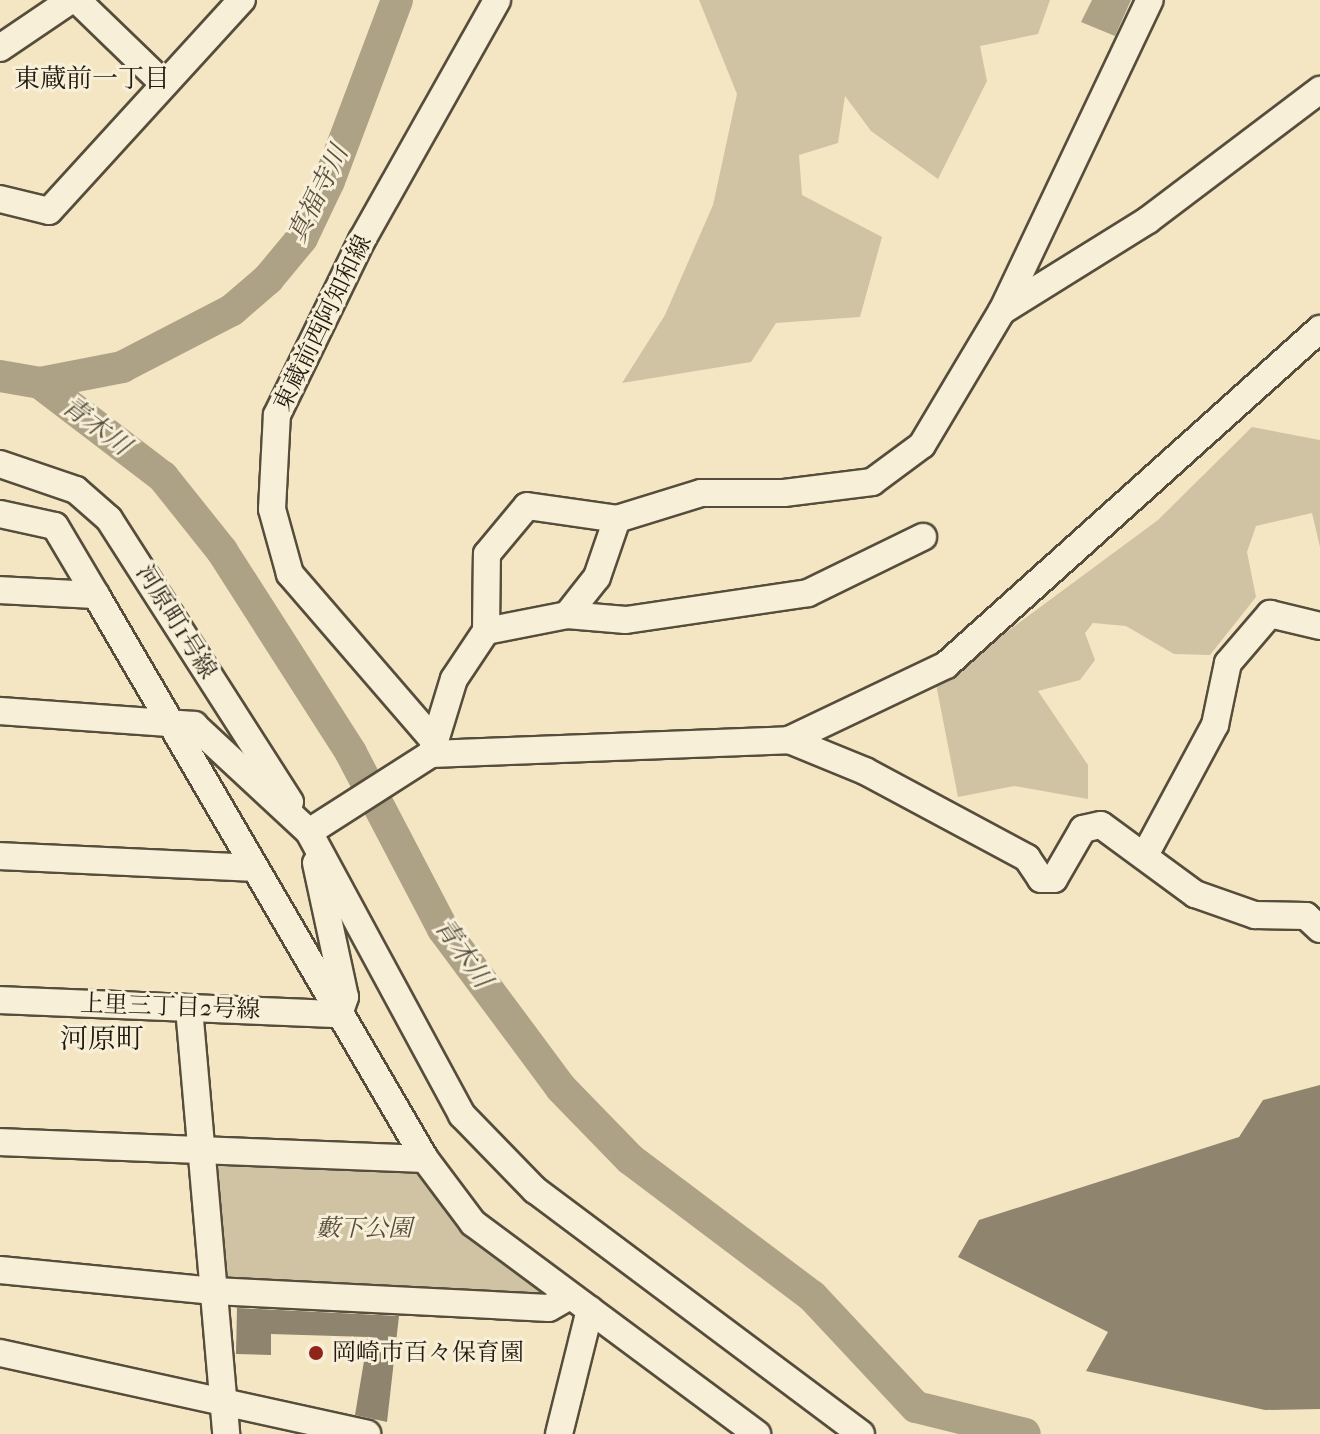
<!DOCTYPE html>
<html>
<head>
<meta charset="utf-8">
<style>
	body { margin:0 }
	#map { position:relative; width:1320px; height:1434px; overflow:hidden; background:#f4e6c3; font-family:"IM FELL French Canon","Noto Serif JP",serif }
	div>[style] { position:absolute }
	.green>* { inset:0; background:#d0c3a4 }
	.water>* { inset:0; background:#ada186 }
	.river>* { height:32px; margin:-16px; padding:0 16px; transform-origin:16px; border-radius:16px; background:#ada186 }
	.building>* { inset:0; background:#8f846d }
	.roads { filter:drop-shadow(2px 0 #564d3c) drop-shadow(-2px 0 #564d3c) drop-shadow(0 2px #564d3c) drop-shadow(0 -2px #564d3c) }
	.minor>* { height:26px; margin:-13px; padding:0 13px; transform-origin:13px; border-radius:13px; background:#f8efd8 }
	.dots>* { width:22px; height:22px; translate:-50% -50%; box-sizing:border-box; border:4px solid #f8efd8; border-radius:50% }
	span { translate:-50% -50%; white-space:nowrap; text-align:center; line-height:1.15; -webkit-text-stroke:6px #f8efd8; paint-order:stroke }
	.street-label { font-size:24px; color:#221a0f }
	.park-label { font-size:24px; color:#564d3c; font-style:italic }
	.poi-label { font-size:24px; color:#221a0f }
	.left { translate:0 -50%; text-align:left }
	.neighbourhood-label { font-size:26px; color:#221a0f }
	.water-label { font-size:26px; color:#5a503f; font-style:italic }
	.quarter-label { font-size:28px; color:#221a0f }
</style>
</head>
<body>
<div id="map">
	<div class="green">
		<i style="clip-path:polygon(699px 0,1050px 0,1038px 34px,980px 46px,987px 81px,938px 179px,871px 131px,845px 96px,838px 143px,799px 155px,802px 195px,882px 237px,860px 317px,776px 323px,751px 362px,622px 383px,665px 315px,713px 205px,737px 94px)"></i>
		<i style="clip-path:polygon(1252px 427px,1320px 440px,1320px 547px,1312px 513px,1256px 526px,1247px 552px,1256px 597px,1210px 655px,1174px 654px,1126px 626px,1093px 623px,1085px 633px,1095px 660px,1080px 680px,1038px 691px,1088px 765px,1088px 799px,1014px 786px,958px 797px,936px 684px,1158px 520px)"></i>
		<i style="clip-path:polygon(219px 1161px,417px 1168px,550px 1291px,547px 1300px,232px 1286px,223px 1277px,213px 1168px)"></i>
	</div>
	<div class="water">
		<i style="clip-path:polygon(1092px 0,1131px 0,1115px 36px,1081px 22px)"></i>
	</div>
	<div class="river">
		<i style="left:0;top:376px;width:41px;rotate:9.9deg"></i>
		<i style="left:40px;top:383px;width:155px;rotate:37.4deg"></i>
		<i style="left:163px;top:477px;width:95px;rotate:51.4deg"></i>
		<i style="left:222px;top:551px;width:240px;rotate:57.4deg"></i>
		<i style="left:351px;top:753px;width:199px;rotate:62.4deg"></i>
		<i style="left:443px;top:929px;width:198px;rotate:53.4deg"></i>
		<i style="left:561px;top:1088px;width:99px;rotate:45.8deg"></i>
		<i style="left:630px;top:1159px;width:228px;rotate:37deg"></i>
		<i style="left:812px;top:1296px;width:152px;rotate:46.9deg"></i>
		<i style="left:916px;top:1407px;width:112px;rotate:13.9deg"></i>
		<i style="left:40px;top:383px;width:84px;rotate:-11deg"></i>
		<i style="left:122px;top:367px;width:124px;rotate:-27.4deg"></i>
		<i style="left:232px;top:310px;width:48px;rotate:-40.7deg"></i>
		<i style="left:268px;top:279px;width:53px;rotate:-50.3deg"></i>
		<i style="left:302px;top:238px;width:63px;rotate:-64.7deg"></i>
		<i style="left:329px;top:181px;width:193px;rotate:-69.4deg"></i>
	</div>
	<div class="building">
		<i style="clip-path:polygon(1320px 1085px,1320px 1409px,1265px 1410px,1086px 1371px,1108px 1332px,958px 1257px,979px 1220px,1239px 1137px,1263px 1100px)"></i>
		<i style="clip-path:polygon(237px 1308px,399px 1316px,387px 1422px,355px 1415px,368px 1337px,271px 1334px,271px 1355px,236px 1354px)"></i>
	</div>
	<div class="roads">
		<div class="minor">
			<i style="left:77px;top:0;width:121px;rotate:44deg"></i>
			<i style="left:0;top:48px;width:86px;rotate:-34.1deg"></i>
			<i style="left:0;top:199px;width:50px;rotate:13.8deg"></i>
			<i style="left:49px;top:211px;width:286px;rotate:-47.6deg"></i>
			<i style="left:1002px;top:311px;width:172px;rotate:-31.9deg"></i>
			<i style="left:1148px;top:220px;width:216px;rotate:-37.1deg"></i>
			<i style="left:0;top:464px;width:80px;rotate:18.9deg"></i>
			<i style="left:76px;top:490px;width:44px;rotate:41.3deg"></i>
			<i style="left:109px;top:519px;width:336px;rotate:57.4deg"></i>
			<i style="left:0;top:514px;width:56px;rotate:12.3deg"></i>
			<i style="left:55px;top:526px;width:80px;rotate:59.3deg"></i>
			<i style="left:0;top:590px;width:96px;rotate:3deg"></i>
			<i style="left:96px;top:595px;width:653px;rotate:59.74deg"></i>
			<i style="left:425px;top:1159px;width:80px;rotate:53.1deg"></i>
			<i style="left:473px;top:1223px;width:354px;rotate:36.6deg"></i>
			<i style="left:567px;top:615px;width:59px;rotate:4.8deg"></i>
			<i style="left:626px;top:620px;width:184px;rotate:-8.4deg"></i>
			<i style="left:808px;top:593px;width:128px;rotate:-26deg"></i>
			<i style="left:486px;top:631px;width:83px;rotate:-11.2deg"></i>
			<i style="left:567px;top:615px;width:48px;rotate:-51.7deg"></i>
			<i style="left:597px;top:577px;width:61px;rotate:-71deg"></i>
			<i style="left:0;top:711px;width:195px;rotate:4.1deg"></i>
			<i style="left:194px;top:725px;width:157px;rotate:42.9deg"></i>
			<i style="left:309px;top:832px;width:322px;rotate:61.6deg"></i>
			<i style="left:462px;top:1115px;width:105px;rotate:45.8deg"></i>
			<i style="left:535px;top:1190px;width:407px;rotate:36.8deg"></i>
			<i style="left:789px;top:740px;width:82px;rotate:22.2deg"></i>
			<i style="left:865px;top:771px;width:184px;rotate:28.2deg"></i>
			<i style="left:1027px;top:858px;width:25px;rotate:56deg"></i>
			<i style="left:1041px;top:879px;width:13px"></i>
			<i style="left:1054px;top:879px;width:58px;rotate:-59.9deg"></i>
			<i style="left:1083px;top:829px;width:18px;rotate:-13deg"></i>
			<i style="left:1101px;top:825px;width:117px;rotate:36.3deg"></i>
			<i style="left:1195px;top:894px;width:64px;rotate:19.3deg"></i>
			<i style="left:1255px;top:915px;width:51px;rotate:1.1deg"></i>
			<i style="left:1306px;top:916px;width:19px;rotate:43deg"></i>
			<i style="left:435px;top:742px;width:222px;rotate:-130.8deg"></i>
			<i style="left:290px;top:574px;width:67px;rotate:-105.5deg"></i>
			<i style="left:272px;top:509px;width:94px;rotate:-87deg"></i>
			<i style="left:277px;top:415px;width:195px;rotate:-64.1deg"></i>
			<i style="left:362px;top:240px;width:275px;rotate:-60.6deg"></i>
			<i style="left:431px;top:754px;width:358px;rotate:-2.2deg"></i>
			<i style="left:789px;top:740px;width:174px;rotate:-25.5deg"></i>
			<i style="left:946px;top:665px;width:503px;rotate:-41.94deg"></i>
			<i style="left:309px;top:832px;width:145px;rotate:-32.6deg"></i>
			<i style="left:431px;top:754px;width:78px;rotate:-73deg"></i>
			<i style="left:454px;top:679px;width:58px;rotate:-56.3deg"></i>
			<i style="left:486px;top:631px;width:77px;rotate:-89.3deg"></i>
			<i style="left:487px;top:554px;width:62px;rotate:-50.2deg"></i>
			<i style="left:527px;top:506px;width:91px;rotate:8.2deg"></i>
			<i style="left:617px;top:519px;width:88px;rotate:-17.2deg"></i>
			<i style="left:701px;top:493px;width:83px"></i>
			<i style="left:784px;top:493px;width:89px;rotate:-7.1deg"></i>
			<i style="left:872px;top:482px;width:62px;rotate:-36.5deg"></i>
			<i style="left:922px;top:445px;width:156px;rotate:-59.2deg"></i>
			<i style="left:1002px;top:311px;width:344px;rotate:-64.6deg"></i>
			<i style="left:1145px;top:855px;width:148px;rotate:-61.7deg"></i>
			<i style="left:1215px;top:725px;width:63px;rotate:-78.2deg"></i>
			<i style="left:1228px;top:663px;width:65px;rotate:-49.4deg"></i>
			<i style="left:1270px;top:614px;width:51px;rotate:13.5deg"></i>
			<i style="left:0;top:856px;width:254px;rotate:2.7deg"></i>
			<i style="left:316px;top:863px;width:137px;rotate:77.8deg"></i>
			<i style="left:345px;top:997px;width:18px;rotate:109deg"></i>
			<i style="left:0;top:1000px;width:339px;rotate:2.4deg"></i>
			<i style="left:189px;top:1008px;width:428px;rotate:85deg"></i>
			<i style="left:0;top:1142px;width:425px;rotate:2.3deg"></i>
			<i style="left:0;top:1270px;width:215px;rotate:5.6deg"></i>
			<i style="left:214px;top:1291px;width:335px;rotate:2.9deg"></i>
			<i style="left:549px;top:1308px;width:24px;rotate:-30deg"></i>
			<i style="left:0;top:1353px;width:376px;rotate:12.4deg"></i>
			<i style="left:559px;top:1434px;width:128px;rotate:-76deg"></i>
		</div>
	</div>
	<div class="dots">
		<i style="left:316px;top:1353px;background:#8f2418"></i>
	</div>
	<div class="street-label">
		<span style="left:323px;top:323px;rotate:-64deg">東蔵前西阿知和線</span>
		<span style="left:176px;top:622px;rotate:58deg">河原町1号線</span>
		<span style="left:170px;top:1007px;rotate:2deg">上里三丁目2号線</span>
	</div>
	<div class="park-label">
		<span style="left:364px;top:1229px">藪下公園</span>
	</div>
	<div class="poi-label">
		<span class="left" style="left:332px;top:1353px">岡崎市百々保育園</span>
	</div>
	<div class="neighbourhood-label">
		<span style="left:92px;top:79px">東蔵前一丁目</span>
	</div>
	<div class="water-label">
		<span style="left:318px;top:194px;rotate:-64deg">真福寺川</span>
		<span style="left:96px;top:426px;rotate:37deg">青木川</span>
		<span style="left:463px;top:953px;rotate:55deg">青木川</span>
	</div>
	<div class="quarter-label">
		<span style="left:102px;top:1039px">河原町</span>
	</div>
</div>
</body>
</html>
